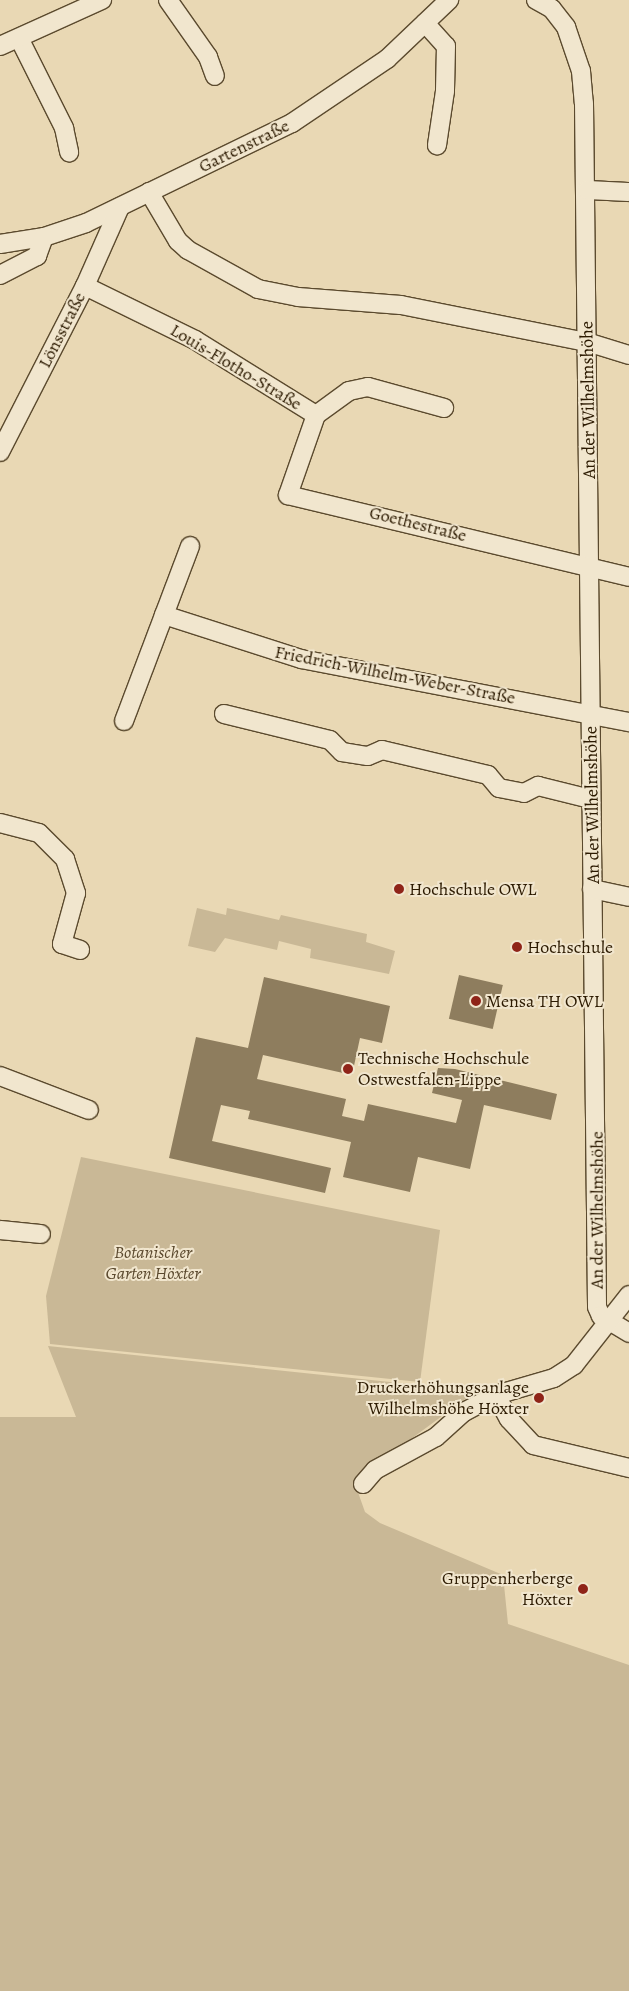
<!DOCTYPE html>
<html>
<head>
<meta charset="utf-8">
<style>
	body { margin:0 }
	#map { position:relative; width:629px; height:1991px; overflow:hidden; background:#e9d8b4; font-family:Alegreya,serif }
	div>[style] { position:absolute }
	.green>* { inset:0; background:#c9b896 }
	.building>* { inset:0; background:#8e7d5e; transform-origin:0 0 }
	.roads { filter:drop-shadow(1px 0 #5b4a2e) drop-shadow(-1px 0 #5b4a2e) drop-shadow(0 1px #5b4a2e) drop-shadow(0 -1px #5b4a2e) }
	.minor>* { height:18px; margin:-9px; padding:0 9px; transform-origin:9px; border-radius:9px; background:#f1e6ce }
	.dots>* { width:14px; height:14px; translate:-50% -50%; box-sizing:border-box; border:2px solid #f1e6ce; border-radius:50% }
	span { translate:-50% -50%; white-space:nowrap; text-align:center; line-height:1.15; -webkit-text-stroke:4px #f1e6ce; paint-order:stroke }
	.street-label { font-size:18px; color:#2c1a01 }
	.poi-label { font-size:18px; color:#2c1a01 }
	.left { translate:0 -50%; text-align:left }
	.right { translate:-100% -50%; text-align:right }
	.park-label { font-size:18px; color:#5b492e; font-style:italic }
</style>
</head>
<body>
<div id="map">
	<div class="green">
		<i style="clip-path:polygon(197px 908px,226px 915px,227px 908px,279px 920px,281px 915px,367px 934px,366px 942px,395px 951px,389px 974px,310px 958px,311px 949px,279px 941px,277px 950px,225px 938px,215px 952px,188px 946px)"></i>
		<i style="clip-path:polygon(81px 1157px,440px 1230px,420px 1382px,50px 1344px,46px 1296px)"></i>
		<i style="clip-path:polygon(48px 1346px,476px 1391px,354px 1481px,365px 1512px,380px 1523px,503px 1575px,508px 1624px,629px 1665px,629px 1991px,0 1991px,0 1417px,76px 1417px)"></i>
	</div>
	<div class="building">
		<i style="left:459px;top:975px;width:45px;height:45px;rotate:13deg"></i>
		<i style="clip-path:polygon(264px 977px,390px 1006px,382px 1043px,360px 1038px,352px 1075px,263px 1055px,257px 1079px,346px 1099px,342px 1116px,364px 1121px,368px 1104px,456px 1123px,462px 1100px,432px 1093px,438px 1068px,455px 1069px,557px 1094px,551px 1120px,484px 1105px,470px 1169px,418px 1157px,410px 1192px,343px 1177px,351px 1142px,248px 1119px,250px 1111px,221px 1105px,212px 1141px,331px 1168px,325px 1193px,169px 1158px,196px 1037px,248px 1048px)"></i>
	</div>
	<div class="roads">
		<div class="minor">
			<i style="left:168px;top:0;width:70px;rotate:54.9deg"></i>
			<i style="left:208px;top:57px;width:20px;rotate:70deg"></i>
			<i style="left:536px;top:0;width:18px;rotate:29deg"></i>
			<i style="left:552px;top:9px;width:23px;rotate:52deg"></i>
			<i style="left:566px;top:27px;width:46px;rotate:71.2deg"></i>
			<i style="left:581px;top:71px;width:32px;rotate:85deg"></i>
			<i style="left:584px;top:103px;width:1204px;rotate:89.38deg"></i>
			<i style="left:597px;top:1307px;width:10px;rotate:66deg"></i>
			<i style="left:601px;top:1316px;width:33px;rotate:31deg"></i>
			<i style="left:425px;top:23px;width:31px;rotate:48deg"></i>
			<i style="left:446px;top:46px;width:45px;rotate:91.3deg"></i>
			<i style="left:445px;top:91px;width:55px;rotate:98.4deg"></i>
			<i style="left:19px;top:38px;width:101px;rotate:63.4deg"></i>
			<i style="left:64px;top:128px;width:25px;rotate:78deg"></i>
			<i style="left:0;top:46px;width:112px;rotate:-24.3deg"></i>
			<i style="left:587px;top:190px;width:42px;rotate:2.7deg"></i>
			<i style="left:149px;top:192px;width:57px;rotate:59.4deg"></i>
			<i style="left:178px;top:241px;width:13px;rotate:42deg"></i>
			<i style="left:188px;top:250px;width:80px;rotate:29.1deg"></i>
			<i style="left:258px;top:289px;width:41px;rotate:11.3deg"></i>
			<i style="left:298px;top:297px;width:103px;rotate:4.4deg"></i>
			<i style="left:401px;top:305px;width:190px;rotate:11.3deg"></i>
			<i style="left:587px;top:342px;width:44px;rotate:17.2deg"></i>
			<i style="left:0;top:244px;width:45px;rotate:-9deg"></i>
			<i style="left:44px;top:237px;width:44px;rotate:-18.4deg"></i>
			<i style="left:86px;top:223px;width:229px;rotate:-25.9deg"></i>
			<i style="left:292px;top:123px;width:115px;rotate:-34deg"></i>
			<i style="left:387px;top:59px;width:86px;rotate:-43.6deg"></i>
			<i style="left:0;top:275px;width:42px;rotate:-27.2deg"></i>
			<i style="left:37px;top:256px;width:20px;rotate:-70deg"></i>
			<i style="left:85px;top:286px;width:123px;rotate:26.1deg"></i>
			<i style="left:195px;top:340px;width:142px;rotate:31.8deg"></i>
			<i style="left:316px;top:415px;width:41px;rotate:-36deg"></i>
			<i style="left:349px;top:391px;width:19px;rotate:-12deg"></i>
			<i style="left:368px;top:387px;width:79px;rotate:15.4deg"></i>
			<i style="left:316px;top:415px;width:85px;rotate:109.3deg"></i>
			<i style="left:288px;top:495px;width:351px;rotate:13.5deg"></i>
			<i style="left:0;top:452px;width:186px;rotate:-62.9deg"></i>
			<i style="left:85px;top:286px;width:86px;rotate:-66.1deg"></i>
			<i style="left:164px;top:615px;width:144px;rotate:17.8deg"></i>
			<i style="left:301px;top:659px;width:334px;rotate:10.9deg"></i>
			<i style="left:224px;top:714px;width:109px;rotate:13.8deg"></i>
			<i style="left:330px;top:740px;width:17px;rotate:45deg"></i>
			<i style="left:342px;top:752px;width:26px;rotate:9deg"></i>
			<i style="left:368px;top:756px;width:15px;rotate:-23deg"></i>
			<i style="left:382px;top:750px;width:109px;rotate:13.3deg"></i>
			<i style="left:488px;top:775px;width:17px;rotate:50deg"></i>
			<i style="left:499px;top:788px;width:25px;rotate:11deg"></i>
			<i style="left:524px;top:793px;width:16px;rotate:-27deg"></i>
			<i style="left:538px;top:786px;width:54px;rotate:14deg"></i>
			<i style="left:124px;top:721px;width:187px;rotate:-69.3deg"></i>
			<i style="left:0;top:823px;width:40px;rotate:14.4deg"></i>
			<i style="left:39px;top:833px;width:37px;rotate:45deg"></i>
			<i style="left:65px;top:859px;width:36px;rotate:72deg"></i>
			<i style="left:76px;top:893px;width:53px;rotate:105.4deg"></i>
			<i style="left:62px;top:944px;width:19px;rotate:18deg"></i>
			<i style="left:592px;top:889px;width:38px;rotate:12deg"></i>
			<i style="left:0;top:1076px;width:95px;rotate:20.9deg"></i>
			<i style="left:0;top:1230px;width:41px;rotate:5.6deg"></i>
			<i style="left:496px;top:1395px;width:27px;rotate:62deg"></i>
			<i style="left:509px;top:1419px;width:35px;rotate:47deg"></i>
			<i style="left:533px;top:1445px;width:99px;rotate:13.5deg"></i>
			<i style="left:363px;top:1484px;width:18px;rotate:-49deg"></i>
			<i style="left:375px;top:1470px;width:69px;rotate:-28.4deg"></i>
			<i style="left:436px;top:1437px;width:38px;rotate:-42deg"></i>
			<i style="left:464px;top:1412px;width:36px;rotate:-28deg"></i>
			<i style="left:496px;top:1395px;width:60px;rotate:-16.3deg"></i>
			<i style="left:554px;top:1378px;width:24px;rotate:-33deg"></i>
			<i style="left:574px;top:1365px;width:89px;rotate:-51.8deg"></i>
		</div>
	</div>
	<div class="dots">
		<i style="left:399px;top:889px;background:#8f2418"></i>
		<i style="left:517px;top:947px;background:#8f2418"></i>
		<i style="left:476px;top:1001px;background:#8f2418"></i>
		<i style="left:348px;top:1069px;background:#8f2418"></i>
		<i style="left:539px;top:1398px;background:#8f2418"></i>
		<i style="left:583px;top:1589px;background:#8f2418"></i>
	</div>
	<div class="street-label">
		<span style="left:244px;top:146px;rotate:-26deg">Gartenstraße</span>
		<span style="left:62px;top:330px;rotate:-63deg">Lönsstraße</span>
		<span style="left:236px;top:367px;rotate:31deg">Louis-Flotho-Straße</span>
		<span style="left:588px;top:400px;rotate:-91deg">An der Wilhelmshöhe</span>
		<span style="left:418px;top:524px;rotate:14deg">Goethestraße</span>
		<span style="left:395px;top:675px;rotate:11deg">Friedrich-Wilhelm-Weber-Straße</span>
		<span style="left:592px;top:805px;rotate:-91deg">An der Wilhelmshöhe</span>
		<span style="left:597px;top:1210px;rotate:-90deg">An der Wilhelmshöhe</span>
	</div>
	<div class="poi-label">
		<span class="left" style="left:409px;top:889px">Hochschule OWL</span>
		<span class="left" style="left:527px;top:947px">Hochschule</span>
		<span class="left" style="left:486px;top:1001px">Mensa TH OWL</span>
		<span class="left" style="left:358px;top:1069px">Technische Hochschule<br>Ostwestfalen-Lippe</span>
		<span class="right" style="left:529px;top:1398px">Druckerhöhungsanlage<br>Wilhelmshöhe Höxter</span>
		<span class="right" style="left:573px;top:1589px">Gruppenherberge<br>Höxter</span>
	</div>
	<div class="park-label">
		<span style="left:153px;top:1263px">Botanischer<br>Garten Höxter</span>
	</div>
</div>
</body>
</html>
